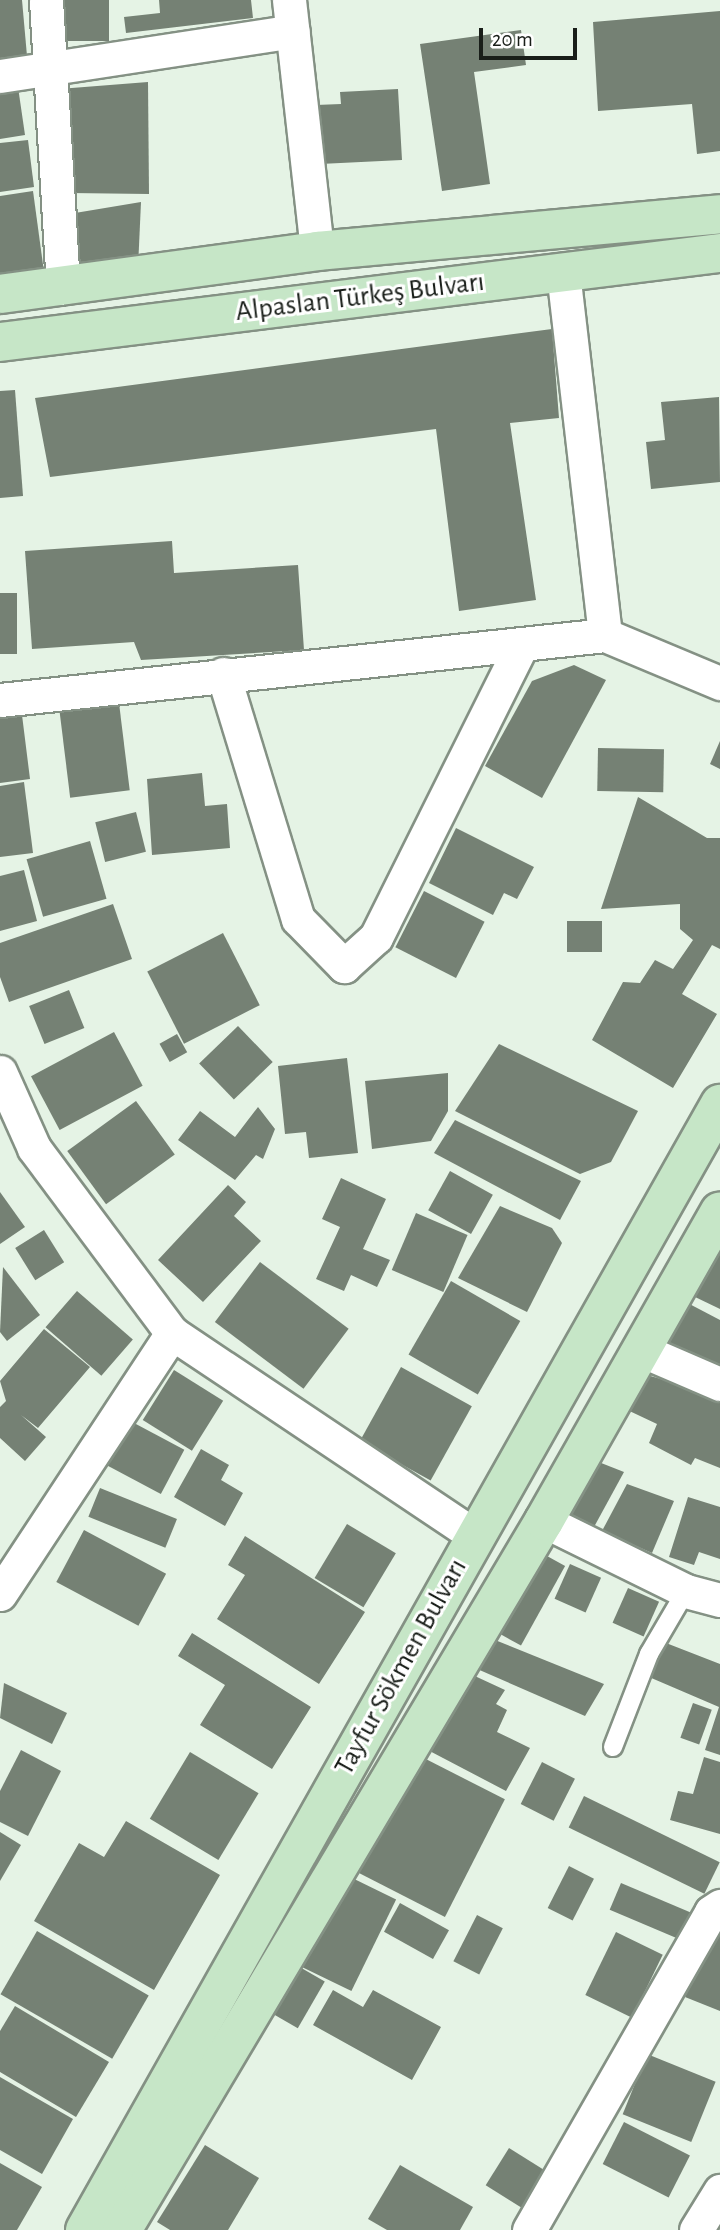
<!DOCTYPE html>
<html>
<head>
<meta charset="utf-8">
<style>
	body { margin:0 }
	#map { position:relative; width:720px; height:2230px; overflow:hidden; background:#e5f3e5; font-family:"Alegreya Sans",sans-serif }
	div>[style] { position:absolute }
	.building>* { inset:0; background:#758174; transform-origin:0 0 }
	.roads { filter:drop-shadow(2px 0 #849184) drop-shadow(-2px 0 #849184) drop-shadow(0 2px #849184) drop-shadow(0 -2px #849184) }
	.service>* { height:18px; margin:-9px; padding:0 9px; transform-origin:9px; border-radius:9px; background:#fff }
	.minor>* { height:33px; margin:-16.5px; padding:0 16.5px; transform-origin:16.5px; border-radius:16.5px; background:#fff }
	.secondary>* { height:38px; margin:-19px; padding:0 19px; transform-origin:19px; border-radius:19px; background:#c6e6c7 }
	span { translate:-50% -50%; white-space:nowrap; text-align:center; line-height:1.15; -webkit-text-stroke:6px #fff; paint-order:stroke }
	.street-label { font-size:28px; color:#191e19 }
	.scale { position:absolute; left:479px; top:28px; width:98px; height:32px; box-sizing:border-box; border:4px solid #191e19; border-top:0; padding-left:9px; font-size:21px; line-height:24px; white-space:nowrap; color:#191e19; -webkit-text-stroke:5px #fff; paint-order:stroke }
</style>
</head>
<body>
<div id="map">
	<div class="building">
		<i style="clip-path:polygon(0 0,22px 0,27px 56px,0 58px)"></i>
		<i style="left:57px;top:0;width:52px;height:41px"></i>
		<i style="clip-path:polygon(159px 0,251px 0,253px 18px,126px 33px,124px 17px,160px 13px)"></i>
		<i style="clip-path:polygon(720px 11px,720px 151px,697px 154px,692px 104px,598px 111px,593px 22px)"></i>
		<i style="clip-path:polygon(521px 30px,526px 65px,474px 72px,490px 184px,442px 191px,420px 44px)"></i>
		<i style="clip-path:polygon(148px 82px,149px 194px,70px 193px,59px 89px)"></i>
		<i style="clip-path:polygon(18px 87px,25px 135px,0 139px,0 89px)"></i>
		<i style="clip-path:polygon(398px 89px,402px 160px,320px 164px,316px 105px,341px 104px,340px 92px)"></i>
		<i style="clip-path:polygon(28px 140px,34px 187px,0 192px,0 143px)"></i>
		<i style="clip-path:polygon(33px 191px,44px 272px,0 278px,0 196px)"></i>
		<i style="clip-path:polygon(141px 202px,138px 268px,75px 278px,69px 214px)"></i>
		<i style="clip-path:polygon(552px 329px,559px 418px,510px 423px,536px 600px,459px 611px,436px 429px,50px 477px,35px 398px)"></i>
		<i style="clip-path:polygon(15px 390px,23px 496px,0 498px,0 391px)"></i>
		<i style="clip-path:polygon(719px 397px,720px 482px,651px 489px,646px 442px,665px 440px,661px 402px)"></i>
		<i style="clip-path:polygon(172px 541px,174px 573px,298px 565px,304px 650px,141px 660px,134px 642px,32px 649px,25px 551px)"></i>
		<i style="left:0;top:593px;width:17px;height:61px"></i>
		<i style="clip-path:polygon(574px 665px,606px 680px,542px 798px,485px 766px,532px 681px)"></i>
		<i style="left:119px;top:703px;width:88px;height:60px;rotate:83deg"></i>
		<i style="clip-path:polygon(22px 715px,30px 779px,0 783px,0 717px)"></i>
		<i style="clip-path:polygon(720px 741px,720px 769px,710px 764px)"></i>
		<i style="left:598px;top:748px;width:66px;height:43px;rotate:1deg"></i>
		<i style="clip-path:polygon(202px 773px,205px 806px,227px 804px,230px 848px,152px 855px,147px 779px)"></i>
		<i style="clip-path:polygon(24px 782px,33px 853px,0 857px,0 786px)"></i>
		<i style="clip-path:polygon(638px 797px,707px 838px,720px 838px,720px 949px,712px 945px,682px 994px,717px 1014px,673px 1088px,592px 1040px,623px 982px,640px 983px,655px 960px,673px 969px,693px 940px,680px 929px,680px 904px,601px 909px)"></i>
		<i style="left:136px;top:812px;width:41px;height:42px;rotate:76deg"></i>
		<i style="clip-path:polygon(456px 828px,534px 867px,517px 899px,504px 893px,493px 915px,429px 883px)"></i>
		<i style="left:90px;top:841px;width:60px;height:66px;rotate:74deg"></i>
		<i style="clip-path:polygon(24px 870px,37px 921px,0 931px,0 876px)"></i>
		<i style="left:424px;top:891px;width:68px;height:63px;rotate:27deg"></i>
		<i style="clip-path:polygon(113px 904px,132px 959px,9px 1002px,0 977px,0 943px)"></i>
		<i style="left:567px;top:921px;width:35px;height:31px"></i>
		<i style="left:223px;top:933px;width:81px;height:85px;rotate:63deg"></i>
		<i style="left:69px;top:990px;width:41px;height:43px;rotate:68deg"></i>
		<i style="left:238px;top:1026px;width:50px;height:54px;rotate:46deg"></i>
		<i style="left:114px;top:1032px;width:61px;height:94px;rotate:62deg"></i>
		<i style="left:177px;top:1034px;width:21px;height:20px;rotate:61deg"></i>
		<i style="clip-path:polygon(499px 1044px,638px 1111px,611px 1162px,580px 1174px,455px 1111px)"></i>
		<i style="clip-path:polygon(347px 1058px,358px 1153px,309px 1158px,306px 1132px,285px 1134px,278px 1066px)"></i>
		<i style="clip-path:polygon(448px 1073px,448px 1111px,431px 1141px,372px 1149px,365px 1081px)"></i>
		<i style="left:136px;top:1101px;width:66px;height:85px;rotate:54deg"></i>
		<i style="clip-path:polygon(258px 1107px,275px 1129px,263px 1159px,256px 1155px,235px 1180px,178px 1140px,200px 1111px,235px 1137px)"></i>
		<i style="clip-path:polygon(455px 1120px,581px 1181px,560px 1220px,434px 1153px)"></i>
		<i style="left:450px;top:1171px;width:49px;height:45px;rotate:29deg"></i>
		<i style="clip-path:polygon(341px 1178px,386px 1199px,363px 1249px,390px 1260px,377px 1287px,351px 1275px,344px 1291px,316px 1279px,340px 1227px,322px 1219px)"></i>
		<i style="clip-path:polygon(228px 1185px,246px 1202px,234px 1216px,261px 1241px,203px 1302px,158px 1260px)"></i>
		<i style="clip-path:polygon(0 1192px,25px 1227px,0 1244px)"></i>
		<i style="clip-path:polygon(500px 1206px,552px 1228px,562px 1243px,527px 1312px,458px 1278px)"></i>
		<i style="left:416px;top:1213px;width:56px;height:62px;rotate:23deg"></i>
		<i style="left:44px;top:1230px;width:38px;height:34px;rotate:58deg"></i>
		<i style="clip-path:polygon(720px 1248px,720px 1309px,693px 1296px)"></i>
		<i style="left:260px;top:1262px;width:111px;height:75px;rotate:37deg"></i>
		<i style="clip-path:polygon(3px 1267px,40px 1315px,7px 1341px,0 1332px)"></i>
		<i style="left:451px;top:1281px;width:80px;height:85px;rotate:30deg"></i>
		<i style="left:77px;top:1291px;width:74px;height:48px;rotate:41deg"></i>
		<i style="clip-path:polygon(678px 1298px,720px 1320px,720px 1371px,654px 1344px)"></i>
		<i style="clip-path:polygon(44px 1329px,90px 1367px,38px 1428px,21px 1415px,46px 1437px,25px 1461px,0 1438px,0 1407px,6px 1401px,0 1381px)"></i>
		<i style="left:401px;top:1367px;width:81px;height:85px;rotate:29deg"></i>
		<i style="left:174px;top:1370px;width:58px;height:59px;rotate:32deg"></i>
		<i style="clip-path:polygon(640px 1373px,720px 1396px,720px 1468px,695px 1458px,691px 1465px,649px 1443px,657px 1424px,621px 1407px)"></i>
		<i style="left:119px;top:1415px;width:74px;height:50px;rotate:28deg"></i>
		<i style="clip-path:polygon(201px 1449px,229px 1465px,221px 1480px,243px 1493px,225px 1526px,174px 1497px)"></i>
		<i style="clip-path:polygon(591px 1459px,624px 1472px,594px 1527px,561px 1515px)"></i>
		<i style="clip-path:polygon(627px 1484px,674px 1501px,652px 1553px,602px 1531px)"></i>
		<i style="left:100px;top:1488px;width:83px;height:31px;rotate:22deg"></i>
		<i style="clip-path:polygon(688px 1497px,720px 1507px,720px 1559px,699px 1552px,694px 1565px,669px 1557px)"></i>
		<i style="left:347px;top:1524px;width:57px;height:63px;rotate:31deg"></i>
		<i style="left:84px;top:1530px;width:93px;height:59px;rotate:28deg"></i>
		<i style="clip-path:polygon(245px 1536px,365px 1612px,319px 1684px,217px 1619px,245px 1575px,228px 1565px)"></i>
		<i style="left:538px;top:1551px;width:31px;height:91px;rotate:29deg"></i>
		<i style="left:570px;top:1564px;width:34px;height:38px;rotate:24deg"></i>
		<i style="left:628px;top:1588px;width:34px;height:38px;rotate:24deg"></i>
		<i style="clip-path:polygon(192px 1633px,311px 1707px,272px 1769px,200px 1725px,225px 1685px,178px 1656px)"></i>
		<i style="clip-path:polygon(485px 1636px,604px 1684px,585px 1716px,468px 1665px)"></i>
		<i style="clip-path:polygon(666px 1643px,720px 1664px,720px 1755px,705px 1750px,719px 1707px,649px 1677px)"></i>
		<i style="clip-path:polygon(464px 1671px,505px 1690px,496px 1704px,507px 1710px,497px 1732px,530px 1748px,506px 1791px,422px 1747px)"></i>
		<i style="clip-path:polygon(4px 1683px,67px 1713px,52px 1744px,0 1718px)"></i>
		<i style="left:693px;top:1703px;width:20px;height:37px;rotate:20deg"></i>
		<i style="clip-path:polygon(21px 1750px,61px 1771px,28px 1836px,0 1822px,0 1791px)"></i>
		<i style="left:190px;top:1752px;width:80px;height:78px;rotate:31deg"></i>
		<i style="left:414px;top:1753px;width:102px;height:132px;rotate:27deg"></i>
		<i style="clip-path:polygon(704px 1757px,720px 1762px,720px 1834px,670px 1820px,678px 1791px,693px 1794px)"></i>
		<i style="left:542px;top:1762px;width:37px;height:47px;rotate:27deg"></i>
		<i style="left:584px;top:1796px;width:151px;height:35px;rotate:26deg"></i>
		<i style="clip-path:polygon(126px 1821px,220px 1875px,154px 1990px,34px 1921px,79px 1843px,104px 1857px)"></i>
		<i style="clip-path:polygon(0 1832px,21px 1845px,0 1881px)"></i>
		<i style="left:569px;top:1866px;width:28px;height:47px;rotate:27deg"></i>
		<i style="left:344px;top:1874px;width:58px;height:102px;rotate:26deg"></i>
		<i style="left:621px;top:1883px;width:77px;height:29px;rotate:23deg"></i>
		<i style="left:400px;top:1903px;width:56px;height:33px;rotate:29deg"></i>
		<i style="left:477px;top:1915px;width:29px;height:52px;rotate:27deg"></i>
		<i style="clip-path:polygon(720px 1916px,720px 2011px,685px 1997px)"></i>
		<i style="left:37px;top:1931px;width:129px;height:73px;rotate:30deg"></i>
		<i style="left:616px;top:1932px;width:52px;height:70px;rotate:26deg"></i>
		<i style="left:291px;top:1962px;width:39px;height:54px;rotate:30deg"></i>
		<i style="clip-path:polygon(333px 1990px,363px 2007px,373px 1990px,441px 2027px,412px 2080px,313px 2025px)"></i>
		<i style="clip-path:polygon(15px 2006px,109px 2062px,76px 2117px,0 2072px,0 2031px)"></i>
		<i style="left:647px;top:2054px;width:74px;height:65px;rotate:22deg"></i>
		<i style="clip-path:polygon(0 2077px,73px 2119px,42px 2174px,0 2150px)"></i>
		<i style="left:624px;top:2122px;width:74px;height:47px;rotate:27deg"></i>
		<i style="clip-path:polygon(205px 2145px,259px 2178px,228px 2230px,170px 2230px,157px 2222px)"></i>
		<i style="left:509px;top:2148px;width:49px;height:44px;rotate:32deg"></i>
		<i style="clip-path:polygon(0 2163px,42px 2187px,17px 2230px,0 2230px)"></i>
		<i style="clip-path:polygon(400px 2165px,473px 2207px,460px 2230px,387px 2230px,368px 2219px)"></i>
	</div>
	<div class="roads">
		<div class="service">
			<i style="left:613px;top:1747px;width:100px;rotate:-68.8deg"></i>
			<i style="left:649px;top:1654px;width:73px;rotate:-59.6deg"></i>
		</div>
		<div class="minor">
			<i style="left:46px;top:0;width:288px;rotate:86.6deg"></i>
			<i style="left:289px;top:0;width:253px;rotate:83.6deg"></i>
			<i style="left:0;top:76px;width:296px;rotate:-8.7deg"></i>
			<i style="left:563px;top:272px;width:365px;rotate:83.4deg"></i>
			<i style="left:605px;top:635px;width:125px;rotate:22.7deg"></i>
			<i style="left:223px;top:674px;width:256px;rotate:73deg"></i>
			<i style="left:298px;top:919px;width:66px;rotate:45.6deg"></i>
			<i style="left:344px;top:966px;width:43px;rotate:-42.2deg"></i>
			<i style="left:376px;top:937px;width:325px;rotate:-63.5deg"></i>
			<i style="left:0;top:700px;width:608px;rotate:-6.13deg"></i>
			<i style="left:0;top:1072px;width:83px;rotate:65.9deg"></i>
			<i style="left:34px;top:1148px;width:231px;rotate:53.3deg"></i>
			<i style="left:172px;top:1333px;width:365px;rotate:33.8deg"></i>
			<i style="left:641px;top:1350px;width:86px;rotate:23.3deg"></i>
			<i style="left:544px;top:1521px;width:158px;rotate:26.2deg"></i>
			<i style="left:686px;top:1591px;width:35px;rotate:15deg"></i>
			<i style="left:0;top:1594px;width:313px;rotate:-56.6deg"></i>
			<i style="left:529px;top:2230px;width:366px;rotate:-60.2deg"></i>
			<i style="left:711px;top:1912px;width:11px;rotate:-34deg"></i>
			<i style="left:696px;top:2230px;width:46px;rotate:-58.4deg"></i>
		</div>
		<div class="secondary">
			<i style="left:0;top:294px;width:320px;rotate:-7.7deg"></i>
			<i style="left:317px;top:251px;width:405px;rotate:-5.2deg"></i>
			<i style="left:0;top:342px;width:725px;rotate:-7.05deg"></i>
			<i style="left:85px;top:2230px;width:1293px;rotate:-60.58deg"></i>
			<i style="left:122px;top:2230px;width:825px;rotate:-59.24deg"></i>
			<i style="left:544px;top:1521px;width:356px;rotate:-60.4deg"></i>
		</div>
	</div>
	<div class="street-label">
		<span style="left:360px;top:297px;rotate:-7deg">Alpaslan Türkeş Bulvarı</span>
		<span style="left:401px;top:1667px;rotate:-61deg">Tayfur Sökmen Bulvarı</span>
	</div>
	<div class="scale">20 m</div>
</div>
</body>
</html>
